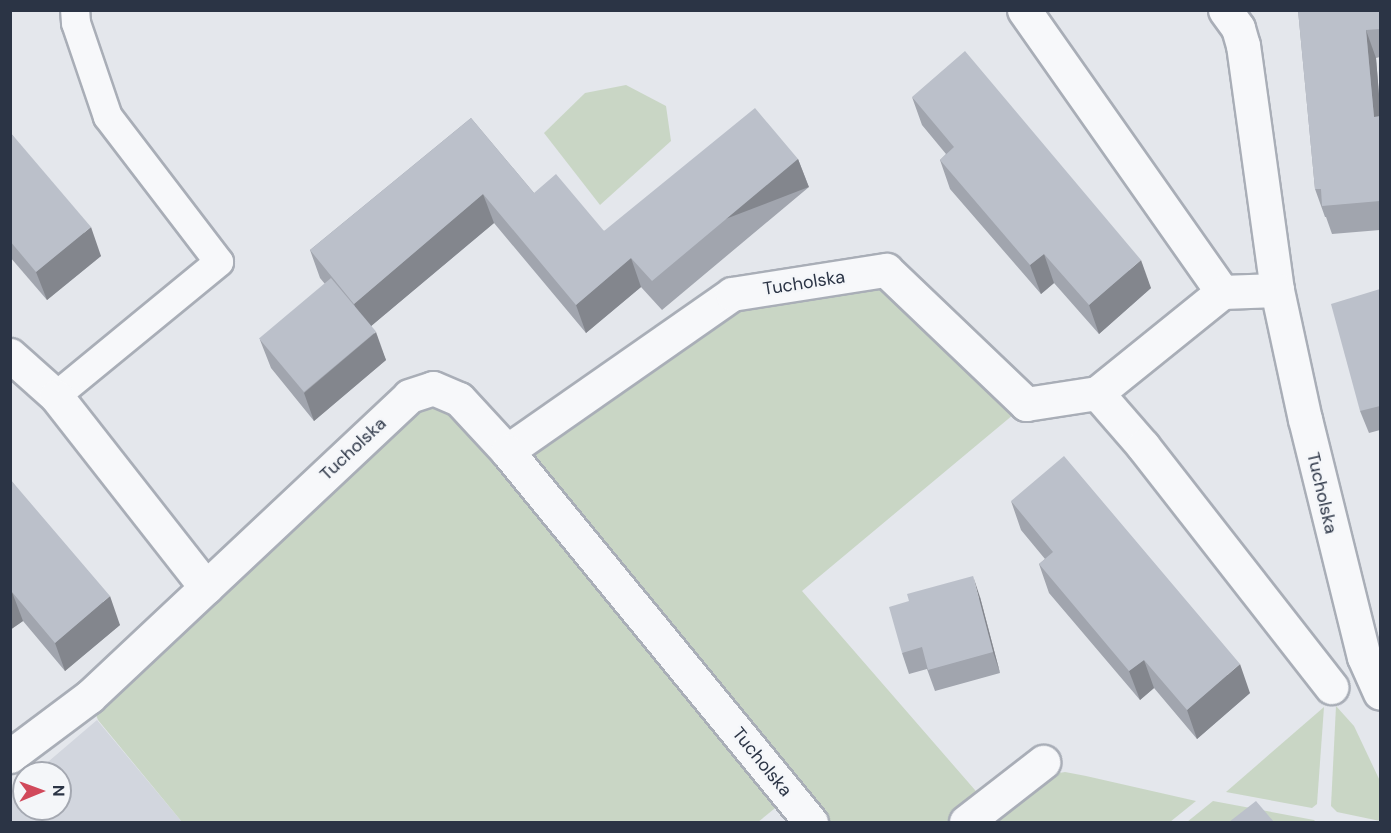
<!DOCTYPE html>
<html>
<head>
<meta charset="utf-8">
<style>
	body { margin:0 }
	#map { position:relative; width:1391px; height:833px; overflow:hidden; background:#e4e7ec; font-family:"DM Sans",sans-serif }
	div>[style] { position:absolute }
	.built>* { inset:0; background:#d2d6de }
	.green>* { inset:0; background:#c9d6c5 }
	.roads { filter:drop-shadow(2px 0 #a9aeb7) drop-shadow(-2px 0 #a9aeb7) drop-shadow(0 2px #a9aeb7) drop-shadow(0 -2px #a9aeb7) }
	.service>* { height:28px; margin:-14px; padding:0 14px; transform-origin:14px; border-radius:14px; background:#f7f8fa }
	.minor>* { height:33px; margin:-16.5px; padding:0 16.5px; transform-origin:16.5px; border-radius:16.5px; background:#f7f8fa }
	.wall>* { inset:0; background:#a1a5ae }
	.shaded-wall>* { inset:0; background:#83868d; transform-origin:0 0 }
	.building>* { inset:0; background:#bbc0ca; transform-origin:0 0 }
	span { translate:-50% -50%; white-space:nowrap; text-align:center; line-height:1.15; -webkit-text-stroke:4.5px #f4f6f9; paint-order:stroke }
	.street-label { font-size:18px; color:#2b3445 }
	.frame { position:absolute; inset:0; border:12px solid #2b3445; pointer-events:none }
	.north { position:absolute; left:12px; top:761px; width:60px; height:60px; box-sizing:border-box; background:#f4f6f9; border:2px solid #a4a8b1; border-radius:50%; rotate:89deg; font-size:16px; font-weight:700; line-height:24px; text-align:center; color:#2b3445 }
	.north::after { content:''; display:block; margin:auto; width:21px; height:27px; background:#d1495b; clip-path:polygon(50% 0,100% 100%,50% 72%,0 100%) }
</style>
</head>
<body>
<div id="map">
	<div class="built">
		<i style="clip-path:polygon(97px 720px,182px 822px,11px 822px,10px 794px,24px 783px,24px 809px,60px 809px,60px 773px,35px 773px)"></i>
	</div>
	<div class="green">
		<i style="clip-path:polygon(626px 85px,666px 106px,671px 141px,600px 205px,544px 133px,585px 93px)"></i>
		<i style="clip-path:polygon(886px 270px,1026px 404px,802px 591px,988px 805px,966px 822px,811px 822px,790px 796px,758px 822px,182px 822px,98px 720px,89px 697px,433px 388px,507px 451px,732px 294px)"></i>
		<i style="clip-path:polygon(1336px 706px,1354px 726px,1380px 781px,1380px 821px,1337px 812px,1331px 806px)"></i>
		<i style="clip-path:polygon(1324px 707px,1317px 804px,1312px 808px,1226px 792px)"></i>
		<i style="clip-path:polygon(1065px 772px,1086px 776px,1196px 801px,1170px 822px,981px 822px,1053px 774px)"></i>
		<i style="clip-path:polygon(1213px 801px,1314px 820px,1316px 822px,1187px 822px)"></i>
	</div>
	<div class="roads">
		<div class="service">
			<i style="left:56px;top:396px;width:211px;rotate:-39.4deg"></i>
			<i style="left:219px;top:262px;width:183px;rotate:-127.4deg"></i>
			<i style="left:108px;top:117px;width:99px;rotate:-108.8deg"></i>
			<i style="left:76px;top:23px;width:13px;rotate:-94deg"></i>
		</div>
		<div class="minor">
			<i style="left:1024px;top:10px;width:345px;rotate:54.9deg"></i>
			<i style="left:1225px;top:10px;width:22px;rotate:54deg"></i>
			<i style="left:1238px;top:28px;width:18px;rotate:74deg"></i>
			<i style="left:1243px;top:45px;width:247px;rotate:82.1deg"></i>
			<i style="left:1277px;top:290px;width:132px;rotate:77.8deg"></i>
			<i style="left:1305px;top:419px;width:245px;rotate:76.1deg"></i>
			<i style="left:1364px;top:657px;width:39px;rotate:66deg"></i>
			<i style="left:10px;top:355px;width:62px;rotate:41.7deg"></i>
			<i style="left:56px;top:396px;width:243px;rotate:51.9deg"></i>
			<i style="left:1097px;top:393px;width:70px;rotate:49deg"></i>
			<i style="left:1143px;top:446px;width:306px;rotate:52deg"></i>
			<i style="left:507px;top:451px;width:274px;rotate:-34.9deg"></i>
			<i style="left:732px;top:294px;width:156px;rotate:-8.9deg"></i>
			<i style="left:886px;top:270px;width:194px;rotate:43.7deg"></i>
			<i style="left:1026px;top:404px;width:72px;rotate:-8.8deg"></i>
			<i style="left:1097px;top:393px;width:161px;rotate:-38.9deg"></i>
			<i style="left:1222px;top:292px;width:55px;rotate:-2.1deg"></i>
			<i style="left:10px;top:756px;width:99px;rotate:-36.8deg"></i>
			<i style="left:89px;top:697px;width:439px;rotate:-43.2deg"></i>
			<i style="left:409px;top:396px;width:25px;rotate:-18deg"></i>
			<i style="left:433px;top:388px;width:28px;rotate:23deg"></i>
			<i style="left:459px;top:399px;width:71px;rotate:47.3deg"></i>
			<i style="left:507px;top:451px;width:480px;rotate:50.7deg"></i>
			<i style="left:966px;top:822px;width:98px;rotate:-37.9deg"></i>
		</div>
	</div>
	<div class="wall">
		<i style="clip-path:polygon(1298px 10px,1380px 10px,1380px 57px,1376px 58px,1380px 107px,1380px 230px,1332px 234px,1326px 217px,1325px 217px,1315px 189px)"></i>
		<i style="clip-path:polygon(912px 97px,1151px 288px,1099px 334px,1054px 283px,1041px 294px,950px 189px,940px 160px,946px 154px,922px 125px)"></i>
		<i style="clip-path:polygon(471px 118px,534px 193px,604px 231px,798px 159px,809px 187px,662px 310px,641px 287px,586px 333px,494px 223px,371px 326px,386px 360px,314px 421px,271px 368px,260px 340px,325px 284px,320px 278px,310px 250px)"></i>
		<i style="clip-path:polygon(10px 132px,101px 256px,47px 300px,10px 257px)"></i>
		<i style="clip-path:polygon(1380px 289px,1380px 430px,1369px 433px,1360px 411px)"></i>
		<i style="clip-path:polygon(10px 479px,120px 625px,65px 671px,23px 621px,10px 630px)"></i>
		<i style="clip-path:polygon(1011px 501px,1250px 693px,1197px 739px,1154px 688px,1140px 700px,1049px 593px,1039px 564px,1045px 559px,1021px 530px)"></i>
		<i style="clip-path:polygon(980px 597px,1000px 673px,935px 691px,927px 669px,909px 674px,902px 653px)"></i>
	</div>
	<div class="shaded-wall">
		<i style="clip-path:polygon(1366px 30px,1376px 58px,1380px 107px,1380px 136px,1374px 117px)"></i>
		<i style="left:798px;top:159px;width:30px;height:190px;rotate:69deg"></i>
		<i style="clip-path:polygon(483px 194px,494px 223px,364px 332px,354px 304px)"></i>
		<i style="clip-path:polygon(91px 227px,101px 256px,47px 300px,36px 272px)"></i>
		<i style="clip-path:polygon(1044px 254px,1054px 283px,1041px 294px,1030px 265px)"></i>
		<i style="clip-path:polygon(631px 258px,641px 287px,586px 333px,576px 305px)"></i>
		<i style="clip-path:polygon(1141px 260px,1151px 288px,1099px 334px,1089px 305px)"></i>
		<i style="clip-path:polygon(376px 332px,386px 360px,314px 421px,304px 393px)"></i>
		<i style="clip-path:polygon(973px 576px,980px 597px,1000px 673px,993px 652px)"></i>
		<i style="clip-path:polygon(12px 592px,23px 621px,10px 630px,10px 594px)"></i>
		<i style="clip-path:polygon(110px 596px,120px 625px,65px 671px,55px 643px)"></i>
		<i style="clip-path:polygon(1144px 660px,1154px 688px,1140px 700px,1129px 671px)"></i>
		<i style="clip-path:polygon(1240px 664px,1250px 693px,1197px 739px,1187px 710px)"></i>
	</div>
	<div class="building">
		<i style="clip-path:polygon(1298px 10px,1380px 10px,1380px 29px,1366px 30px,1374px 117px,1380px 116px,1380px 201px,1322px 206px,1321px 189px,1315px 189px)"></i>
		<i style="clip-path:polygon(965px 51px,1141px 260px,1089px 305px,1044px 254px,1030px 265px,940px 160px,954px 147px,912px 97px)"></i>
		<i style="clip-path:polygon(755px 108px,798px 159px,652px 281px,631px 258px,576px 305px,483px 194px,354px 304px,310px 250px,471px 118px,534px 193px,556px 174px,604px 231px)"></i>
		<i style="clip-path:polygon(10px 132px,91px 227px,36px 272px,10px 241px)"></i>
		<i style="left:331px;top:278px;width:70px;height:94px;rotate:50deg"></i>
		<i style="clip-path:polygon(1380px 289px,1380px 406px,1360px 411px,1331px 304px)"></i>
		<i style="clip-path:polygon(1064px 456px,1240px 664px,1187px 710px,1144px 660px,1129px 671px,1039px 564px,1053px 552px,1011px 501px)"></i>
		<i style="clip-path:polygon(10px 479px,110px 596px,55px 643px,12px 592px,10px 594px)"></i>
		<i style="clip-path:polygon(973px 576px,993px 652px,928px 670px,922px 647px,902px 653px,889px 607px,909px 601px,907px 594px)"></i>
		<i style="clip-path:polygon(1256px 801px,1274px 822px,1229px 822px)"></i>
	</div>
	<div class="street-label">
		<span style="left:804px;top:283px;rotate:-9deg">Tucholska</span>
		<span style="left:353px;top:449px;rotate:-43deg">Tucholska</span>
		<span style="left:1322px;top:493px;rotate:77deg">Tucholska</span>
		<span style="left:762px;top:762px;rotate:51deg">Tucholska</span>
	</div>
	<div class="frame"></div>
	<div class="north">N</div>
</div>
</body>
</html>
